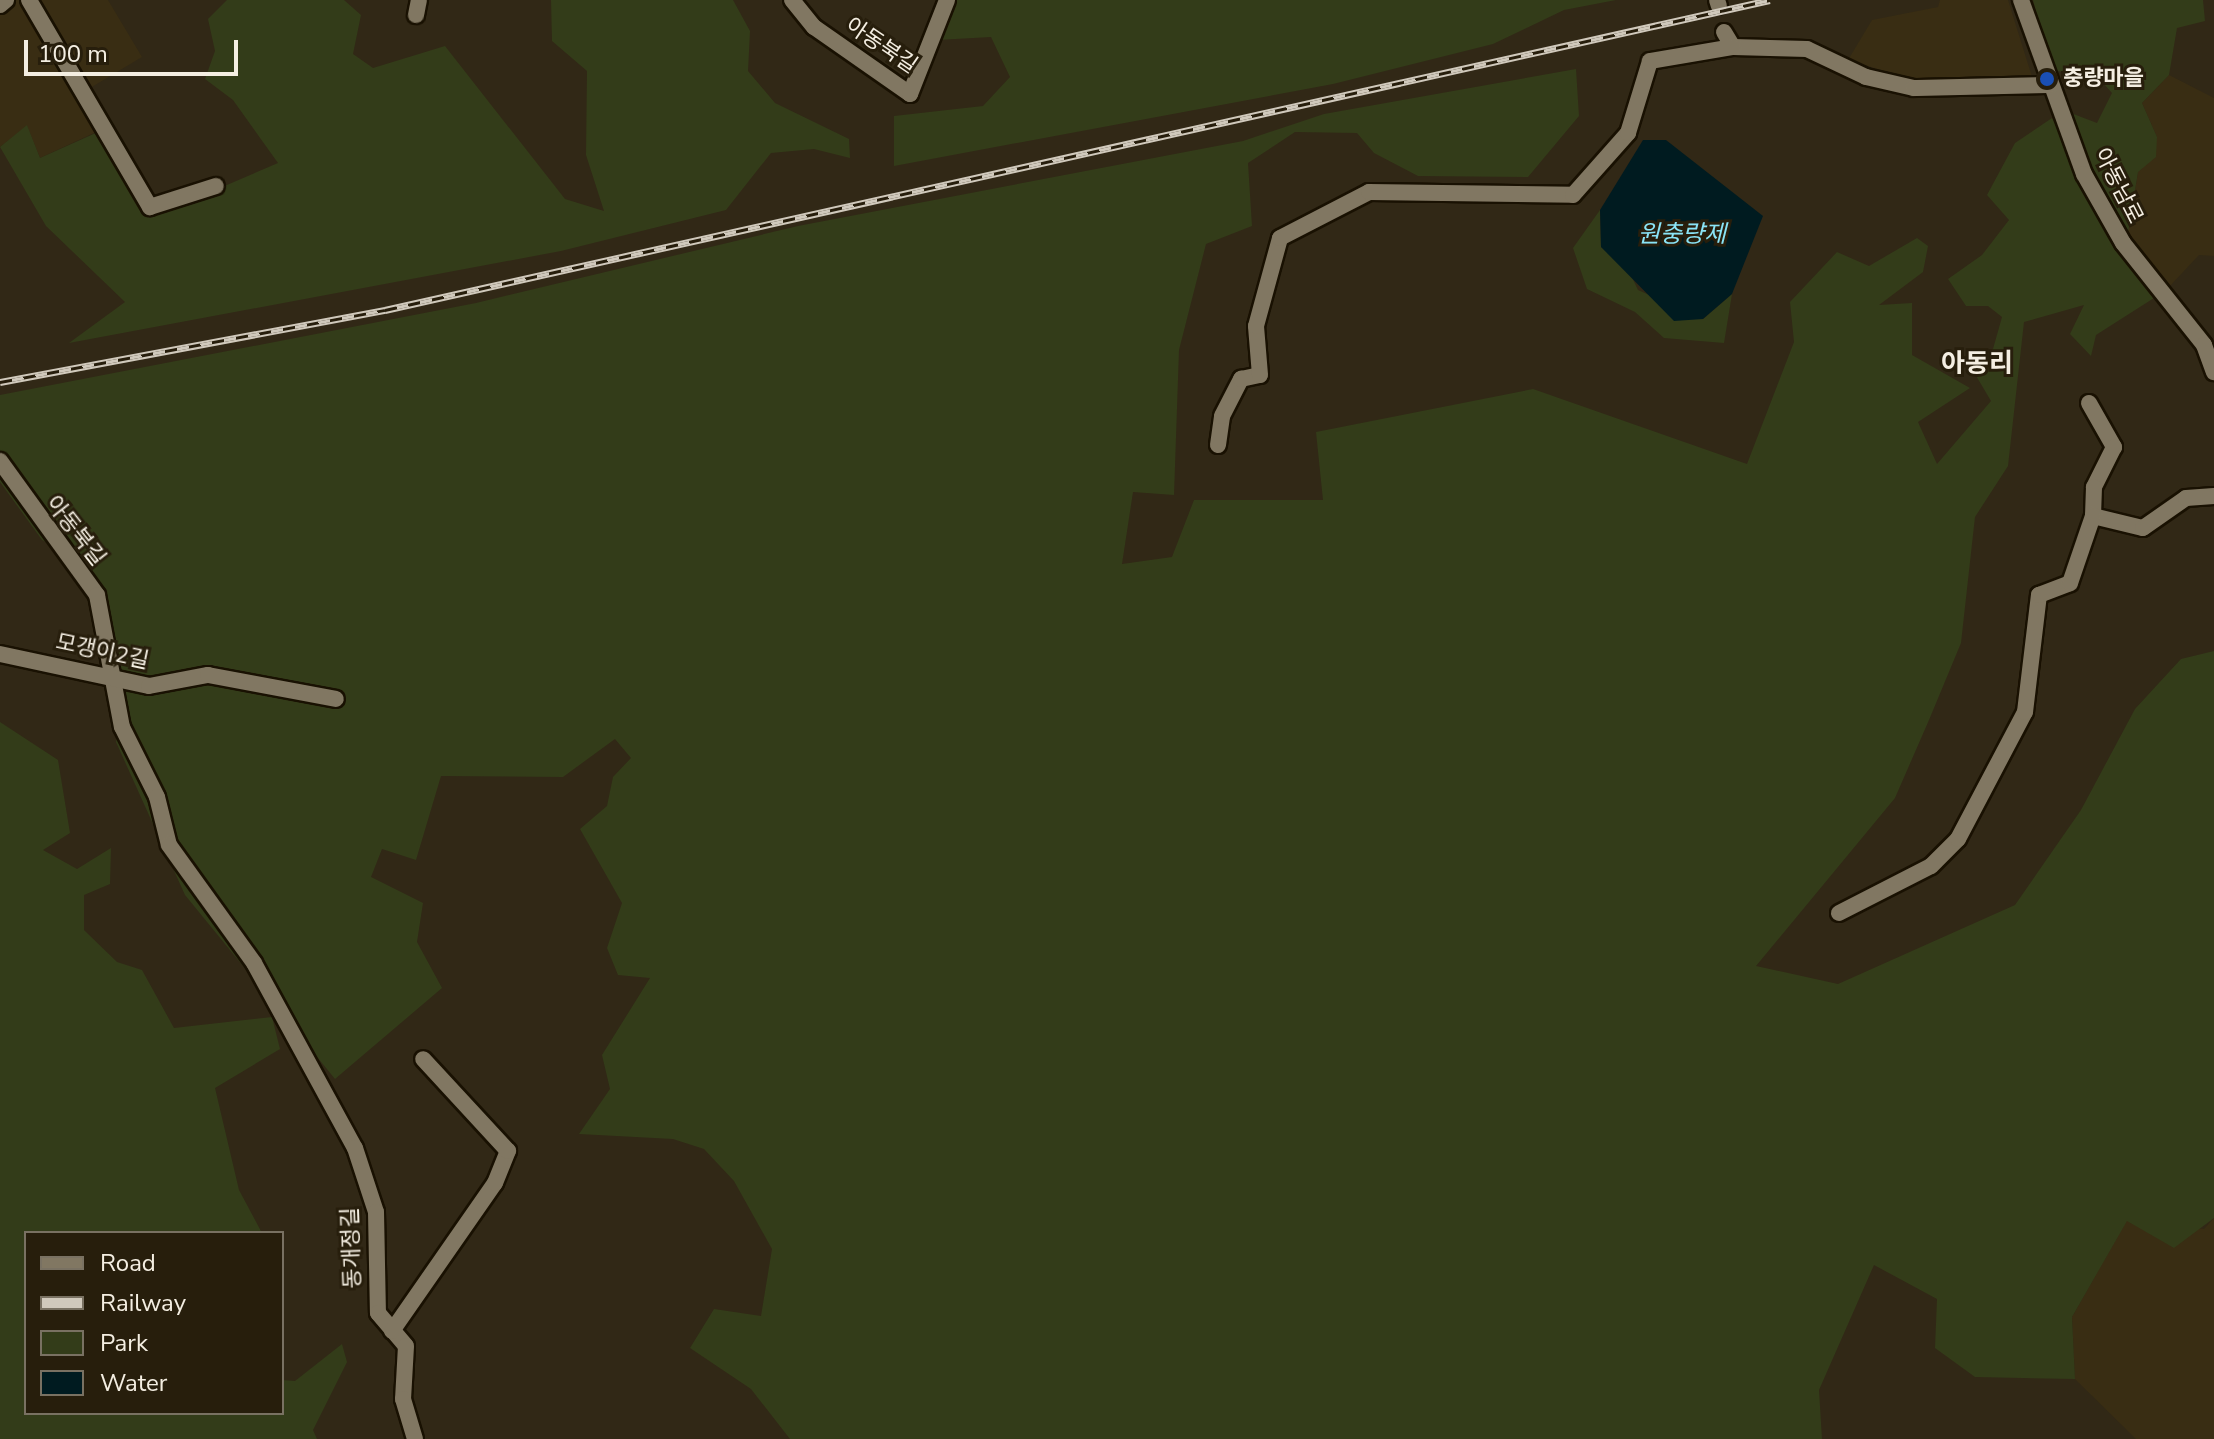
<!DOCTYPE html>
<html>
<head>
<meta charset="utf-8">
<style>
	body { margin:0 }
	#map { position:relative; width:2214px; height:1439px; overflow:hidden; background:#312816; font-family:"Nunito Sans","Noto Sans KR",sans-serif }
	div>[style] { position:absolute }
	.built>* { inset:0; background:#392d13 }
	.green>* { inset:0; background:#333c19 }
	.water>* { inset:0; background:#001b20 }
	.roads { filter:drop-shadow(2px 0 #191102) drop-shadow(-2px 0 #191102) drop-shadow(0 2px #191102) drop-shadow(0 -2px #191102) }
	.minor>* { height:16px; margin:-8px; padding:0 8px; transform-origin:8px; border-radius:8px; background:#817762 }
	.rail>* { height:7px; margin-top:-3.5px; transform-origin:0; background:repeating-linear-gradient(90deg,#271e0c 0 12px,#d0c9bc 0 24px); box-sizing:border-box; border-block:2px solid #d0c9bc }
	.dots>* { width:22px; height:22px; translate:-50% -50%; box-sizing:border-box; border:4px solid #271e0c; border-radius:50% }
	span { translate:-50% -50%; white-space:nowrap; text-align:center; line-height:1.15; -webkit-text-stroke:6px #271e0c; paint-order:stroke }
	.street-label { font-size:22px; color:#f4eee2 }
	.poi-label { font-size:22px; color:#f4eee2; font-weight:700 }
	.left { translate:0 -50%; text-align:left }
	.water-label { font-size:24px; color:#8ae4f6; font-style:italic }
	.quarter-label { font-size:26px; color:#f4eee2; font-weight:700 }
	.legend { position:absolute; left:24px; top:1231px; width:260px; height:184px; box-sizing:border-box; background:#271e0c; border:2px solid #797162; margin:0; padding:10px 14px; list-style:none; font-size:24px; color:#f4eee2 }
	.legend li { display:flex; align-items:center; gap:16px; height:40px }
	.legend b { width:40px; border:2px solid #797162 }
	.scale { position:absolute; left:24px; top:40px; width:214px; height:36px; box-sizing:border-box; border:4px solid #f4eee2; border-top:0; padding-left:10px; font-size:24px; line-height:28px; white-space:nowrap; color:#f4eee2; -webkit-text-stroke:6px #271e0c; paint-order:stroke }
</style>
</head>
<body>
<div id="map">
	<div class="built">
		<i style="clip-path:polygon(15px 0,108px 0,142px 57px,90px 88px,111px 125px,40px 158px,27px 126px,0 147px,0 15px)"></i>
		<i style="clip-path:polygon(1940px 0,2008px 0,2033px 80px,1911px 79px,1848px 60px,1872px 20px,1938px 7px)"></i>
		<i style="clip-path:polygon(2169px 75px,2214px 98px,2214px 256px,2199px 255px,2168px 288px,2128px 233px,2138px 172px,2157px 137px,2142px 103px)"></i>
		<i style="clip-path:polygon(2214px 1218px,2214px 1439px,2136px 1439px,2075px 1379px,2072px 1317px,2127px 1220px,2204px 1229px)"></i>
	</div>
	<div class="green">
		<i style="clip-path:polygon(227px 0,344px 0,361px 15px,353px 54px,373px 68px,445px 46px,565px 199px,604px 211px,586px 155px,587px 71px,552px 41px,551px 0,733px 0,750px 31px,748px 71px,775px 103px,849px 139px,850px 158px,814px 149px,771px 153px,726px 210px,561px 251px,69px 343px,125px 302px,46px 226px,0 147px,27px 125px,40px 158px,98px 132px,150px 218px,278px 163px,233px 100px,205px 79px,215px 51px,208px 19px)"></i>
		<i style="clip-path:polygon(953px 0,1616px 0,1564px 10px,1493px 44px,1333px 84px,894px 166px,894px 116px,983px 106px,1010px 77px,991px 37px,937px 40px)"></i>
		<i style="clip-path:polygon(2033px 0,2203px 0,2205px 21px,2177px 28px,2169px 75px,2142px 103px,2157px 137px,2156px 157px,2138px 172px,2128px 233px,2113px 219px,2063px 110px,2097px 123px,2112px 93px,2094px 73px,2051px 71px)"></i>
		<i style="clip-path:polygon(1576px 69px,1579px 116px,1528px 177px,1418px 176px,1374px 153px,1357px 133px,1295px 132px,1248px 163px,1252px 226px,1206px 244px,1179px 350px,1174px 495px,1133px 492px,1122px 564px,1172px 557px,1194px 500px,1323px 500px,1316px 432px,1533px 389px,1747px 464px,1794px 342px,1790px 302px,1837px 252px,1869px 266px,1917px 238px,1928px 246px,1923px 272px,1879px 305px,1912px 303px,1912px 355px,1970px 388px,1918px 422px,1937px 464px,1991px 401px,1972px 369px,1993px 349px,2002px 317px,1988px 306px,1966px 306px,1948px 279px,1982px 255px,2009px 220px,1987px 195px,2015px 143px,2052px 118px,2111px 237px,2154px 298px,2096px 335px,2091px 356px,2070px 334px,2084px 305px,2024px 322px,2008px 466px,1975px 517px,1961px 643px,1929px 720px,1895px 798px,1756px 966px,1838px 984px,2015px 905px,2081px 810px,2135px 709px,2181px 659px,2214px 651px,2214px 1218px,2174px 1248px,2127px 1221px,2072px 1317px,2075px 1379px,1975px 1377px,1935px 1348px,1937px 1299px,1874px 1265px,1819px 1390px,1822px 1439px,790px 1439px,751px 1389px,690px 1348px,714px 1309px,761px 1316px,772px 1249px,734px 1181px,704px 1149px,673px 1139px,579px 1134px,610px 1089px,602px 1055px,650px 978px,618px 975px,607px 948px,622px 903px,580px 829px,607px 806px,613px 777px,631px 758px,615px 739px,563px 777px,441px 776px,416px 860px,382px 849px,371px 877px,423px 903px,417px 942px,442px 988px,335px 1079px,185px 895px,116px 742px,122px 693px,81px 562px,42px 540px,0 482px,0 395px,476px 303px,798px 226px,1243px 141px,1324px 114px)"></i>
		<i style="clip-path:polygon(1600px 210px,1601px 247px,1628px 269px,1638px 290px,1703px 319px,1732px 294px,1724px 343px,1664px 338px,1635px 312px,1587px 289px,1573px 248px)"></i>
		<i style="clip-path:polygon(0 722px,58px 760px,70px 833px,43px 850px,77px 869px,111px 848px,110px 884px,84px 895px,84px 930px,117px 962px,142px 970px,174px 1028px,272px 1017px,280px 1049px,215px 1088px,239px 1190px,262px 1233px,26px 1233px,26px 1413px,282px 1413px,282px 1380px,295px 1381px,342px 1344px,347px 1362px,313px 1430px,317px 1439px,0 1439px)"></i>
	</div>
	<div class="water">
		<i style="clip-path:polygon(1643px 140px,1666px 140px,1763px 216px,1732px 294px,1703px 319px,1674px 321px,1601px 247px,1600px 210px)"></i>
	</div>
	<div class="roads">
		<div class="minor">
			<i style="left:29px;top:0;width:240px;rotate:59.7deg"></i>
			<i style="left:150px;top:207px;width:69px;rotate:-17.7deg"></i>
			<i style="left:792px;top:0;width:35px;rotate:51deg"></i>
			<i style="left:814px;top:27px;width:117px;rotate:34.9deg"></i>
			<i style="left:910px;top:94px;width:101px;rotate:-68.5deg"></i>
			<i style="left:1717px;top:0;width:6px;rotate:72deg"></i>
			<i style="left:2021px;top:0;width:185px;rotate:70.1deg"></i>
			<i style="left:2084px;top:174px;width:79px;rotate:60.5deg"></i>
			<i style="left:2123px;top:243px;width:130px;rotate:51.5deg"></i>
			<i style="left:2204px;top:345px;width:29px;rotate:70deg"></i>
			<i style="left:0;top:5px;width:8px;rotate:-40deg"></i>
			<i style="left:416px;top:15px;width:15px;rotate:-79deg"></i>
			<i style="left:1724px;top:32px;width:17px;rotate:59deg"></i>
			<i style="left:1733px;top:47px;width:74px;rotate:1.5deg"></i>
			<i style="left:1807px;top:49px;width:65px;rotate:25.4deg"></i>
			<i style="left:1866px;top:77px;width:49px;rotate:12.9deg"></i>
			<i style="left:1914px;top:88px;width:136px;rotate:-1.3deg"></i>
			<i style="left:2089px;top:403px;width:51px;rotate:60.4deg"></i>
			<i style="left:2114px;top:447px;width:45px;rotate:116.6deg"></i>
			<i style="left:2094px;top:487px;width:29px;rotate:92deg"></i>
			<i style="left:2093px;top:516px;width:51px;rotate:13.5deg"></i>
			<i style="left:2143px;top:528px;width:52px;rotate:-34.9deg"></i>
			<i style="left:2186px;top:498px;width:28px;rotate:-4deg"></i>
			<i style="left:1218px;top:445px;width:29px;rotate:-82deg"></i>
			<i style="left:1222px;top:416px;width:42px;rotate:-62.8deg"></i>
			<i style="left:1241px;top:379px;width:19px;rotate:-12deg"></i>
			<i style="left:1260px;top:375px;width:49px;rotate:-94.7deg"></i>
			<i style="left:1256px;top:326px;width:91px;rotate:-74.7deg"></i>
			<i style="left:1280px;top:238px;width:100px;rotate:-27.3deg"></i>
			<i style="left:1369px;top:192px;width:204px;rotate:0.8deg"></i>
			<i style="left:1573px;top:195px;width:83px;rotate:-48.4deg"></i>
			<i style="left:1628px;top:133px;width:75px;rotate:-73deg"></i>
			<i style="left:1650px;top:61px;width:84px;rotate:-9.6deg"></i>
			<i style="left:0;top:461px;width:165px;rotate:54.1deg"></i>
			<i style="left:97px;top:595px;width:134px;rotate:79.3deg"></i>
			<i style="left:122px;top:727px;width:78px;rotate:63.4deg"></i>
			<i style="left:157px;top:797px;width:49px;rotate:76deg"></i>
			<i style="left:169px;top:845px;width:145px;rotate:54.2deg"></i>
			<i style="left:254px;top:963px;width:211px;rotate:61.4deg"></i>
			<i style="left:355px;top:1148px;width:67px;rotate:71.8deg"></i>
			<i style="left:376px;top:1212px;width:101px;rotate:88.9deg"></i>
			<i style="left:378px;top:1313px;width:43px;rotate:49.7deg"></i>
			<i style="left:406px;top:1346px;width:53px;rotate:93.2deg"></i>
			<i style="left:403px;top:1399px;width:42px;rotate:73.3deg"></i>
			<i style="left:0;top:654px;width:152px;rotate:12.1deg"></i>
			<i style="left:149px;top:686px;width:60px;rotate:-10.6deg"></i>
			<i style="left:208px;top:675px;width:130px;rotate:10.6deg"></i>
			<i style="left:1839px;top:913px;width:103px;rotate:-27.1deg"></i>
			<i style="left:1931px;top:866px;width:38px;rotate:-45deg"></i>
			<i style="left:1958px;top:839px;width:144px;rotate:-62.2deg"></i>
			<i style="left:2025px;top:712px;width:118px;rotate:-83.2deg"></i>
			<i style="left:2039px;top:595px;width:33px;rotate:-21deg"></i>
			<i style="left:2070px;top:583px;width:71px;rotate:-71.1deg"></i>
			<i style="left:392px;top:1331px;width:180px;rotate:-55.2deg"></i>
			<i style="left:495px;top:1183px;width:35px;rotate:-68deg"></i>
			<i style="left:508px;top:1151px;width:125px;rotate:-132.7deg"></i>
		</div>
	</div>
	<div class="rail">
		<i style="left:0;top:382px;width:392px;rotate:-10.6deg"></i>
		<i style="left:385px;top:310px;width:1419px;rotate:-12.62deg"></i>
	</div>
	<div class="dots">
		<i style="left:2047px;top:79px;background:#1a4fb4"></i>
	</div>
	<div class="street-label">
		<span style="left:881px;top:46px;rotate:34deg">아동북길</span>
		<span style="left:2118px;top:186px;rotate:63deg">아동남로</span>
		<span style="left:75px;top:531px;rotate:52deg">아동북길</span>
		<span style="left:102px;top:652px;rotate:12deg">모갱이2길</span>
		<span style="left:352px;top:1248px;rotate:-92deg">동개정길</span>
	</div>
	<div class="poi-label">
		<span class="left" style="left:2063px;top:79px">충량마을</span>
	</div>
	<div class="water-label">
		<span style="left:1682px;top:235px">원충량제</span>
	</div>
	<div class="quarter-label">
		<span style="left:1977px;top:364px">아동리</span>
	</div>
	<ul class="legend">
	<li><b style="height:10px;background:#817762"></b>Road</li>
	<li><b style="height:10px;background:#d0c9bc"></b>Railway</li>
	<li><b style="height:22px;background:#333c19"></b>Park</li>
	<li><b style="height:22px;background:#001b20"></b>Water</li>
	</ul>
	<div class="scale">100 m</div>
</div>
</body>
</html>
